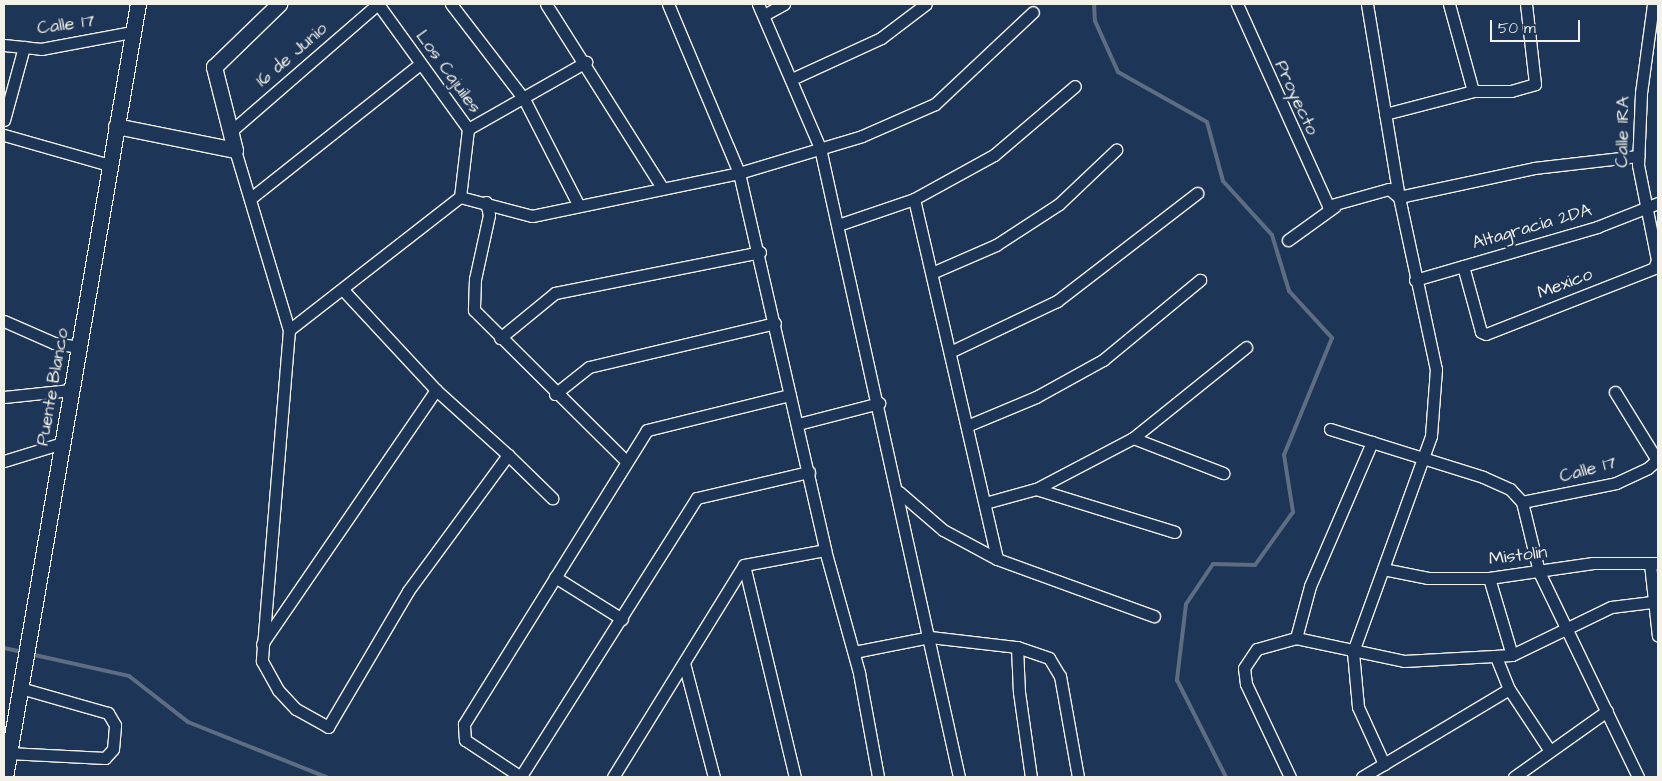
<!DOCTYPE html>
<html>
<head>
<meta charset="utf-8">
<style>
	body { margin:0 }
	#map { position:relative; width:1662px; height:781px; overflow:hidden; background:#1d3557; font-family:"Architects Daughter",sans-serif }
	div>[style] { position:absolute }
	.stream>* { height:4px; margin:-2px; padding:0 2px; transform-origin:2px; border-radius:2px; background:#5e6d82 }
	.roads { filter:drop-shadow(1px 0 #f4f1e8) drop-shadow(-1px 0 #f4f1e8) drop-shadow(0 1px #f4f1e8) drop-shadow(0 -1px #f4f1e8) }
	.street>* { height:11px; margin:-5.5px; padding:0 5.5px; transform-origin:5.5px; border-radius:5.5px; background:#1d3557 }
	.secondary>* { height:15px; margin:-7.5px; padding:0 7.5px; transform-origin:7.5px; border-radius:7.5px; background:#1d3557 }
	span { translate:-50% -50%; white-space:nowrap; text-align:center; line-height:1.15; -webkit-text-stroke:5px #1d3557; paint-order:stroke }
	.street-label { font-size:18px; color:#f4f1e8 }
	.frame { position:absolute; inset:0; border:5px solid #f4f1e8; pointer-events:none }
	.scale { position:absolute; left:1490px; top:20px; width:90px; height:22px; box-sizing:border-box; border:2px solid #f4f1e8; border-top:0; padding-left:6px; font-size:15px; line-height:18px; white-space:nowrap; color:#f4f1e8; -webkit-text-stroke:4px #1d3557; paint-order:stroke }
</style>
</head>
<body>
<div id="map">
	<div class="stream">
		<i style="left:1094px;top:4px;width:17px;rotate:87deg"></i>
		<i style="left:1095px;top:21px;width:56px;rotate:65.7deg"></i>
		<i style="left:1118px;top:72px;width:102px;rotate:29.3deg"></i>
		<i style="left:1207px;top:122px;width:61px;rotate:74.8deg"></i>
		<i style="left:1223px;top:181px;width:73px;rotate:47.8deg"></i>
		<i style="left:1272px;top:235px;width:59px;rotate:73.1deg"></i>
		<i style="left:1289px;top:291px;width:64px;rotate:47.5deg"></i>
		<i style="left:1332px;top:338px;width:126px;rotate:112.3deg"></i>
		<i style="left:1284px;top:455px;width:58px;rotate:81deg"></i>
		<i style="left:1293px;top:512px;width:65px;rotate:125.6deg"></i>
		<i style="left:1255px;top:565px;width:42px;rotate:-178.6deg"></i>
		<i style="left:1213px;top:564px;width:48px;rotate:124deg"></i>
		<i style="left:1186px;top:604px;width:77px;rotate:96.8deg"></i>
		<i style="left:1177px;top:680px;width:109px;rotate:63.2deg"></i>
		<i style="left:4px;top:648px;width:19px;rotate:12deg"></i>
		<i style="left:30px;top:654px;width:101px;rotate:12.5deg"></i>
		<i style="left:129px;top:676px;width:75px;rotate:37.9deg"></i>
		<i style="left:188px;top:722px;width:149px;rotate:21.7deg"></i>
	</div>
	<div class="roads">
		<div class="street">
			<i style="left:378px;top:4px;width:154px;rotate:54.2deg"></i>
			<i style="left:468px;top:129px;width:68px;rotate:96.7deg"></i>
			<i style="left:451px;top:4px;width:120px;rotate:52.5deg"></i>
			<i style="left:524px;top:99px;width:118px;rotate:62.8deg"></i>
			<i style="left:546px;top:4px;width:215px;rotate:57.7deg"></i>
			<i style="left:668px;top:4px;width:183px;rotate:67.2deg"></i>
			<i style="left:739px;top:173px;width:387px;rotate:77.1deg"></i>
			<i style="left:825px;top:550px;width:128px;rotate:74.5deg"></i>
			<i style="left:859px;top:673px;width:106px;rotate:79.6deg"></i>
			<i style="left:758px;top:4px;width:157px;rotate:66.7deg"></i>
			<i style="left:820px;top:148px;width:644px;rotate:77.54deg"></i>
			<i style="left:1237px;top:4px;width:222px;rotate:65.7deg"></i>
			<i style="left:1328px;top:206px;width:63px;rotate:-15.6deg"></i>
			<i style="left:1389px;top:189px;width:13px;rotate:39deg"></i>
			<i style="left:1399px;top:197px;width:138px;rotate:-12.1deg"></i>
			<i style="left:1534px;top:168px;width:105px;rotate:-6.6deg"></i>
			<i style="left:1367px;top:4px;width:196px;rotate:80.6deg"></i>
			<i style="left:1399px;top:197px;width:176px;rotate:77.9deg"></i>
			<i style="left:1436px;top:369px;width:67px;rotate:94.3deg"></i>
			<i style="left:1431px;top:436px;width:230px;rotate:109.9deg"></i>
			<i style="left:1353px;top:652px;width:55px;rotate:84.8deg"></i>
			<i style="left:1358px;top:707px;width:63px;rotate:65.5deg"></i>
			<i style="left:1449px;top:4px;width:90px;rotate:74.6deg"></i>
			<i style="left:764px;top:15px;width:23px;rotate:-29deg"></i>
			<i style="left:4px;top:45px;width:37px;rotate:6deg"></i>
			<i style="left:41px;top:49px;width:93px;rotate:-10.6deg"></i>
			<i style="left:794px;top:78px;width:96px;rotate:-24.7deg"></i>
			<i style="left:881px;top:38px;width:56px;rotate:-37.1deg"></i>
			<i style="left:1385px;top:114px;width:91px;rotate:-14.6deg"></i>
			<i style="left:1473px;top:91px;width:38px"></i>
			<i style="left:1511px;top:91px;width:25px;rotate:-16deg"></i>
			<i style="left:1535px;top:84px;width:81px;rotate:-96.4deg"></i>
			<i style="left:4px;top:120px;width:76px;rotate:-74.7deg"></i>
			<i style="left:468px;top:129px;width:136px;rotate:-29.6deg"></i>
			<i style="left:230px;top:132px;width:196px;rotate:-40.9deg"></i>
			<i style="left:4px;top:135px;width:109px;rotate:15.9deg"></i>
			<i style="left:235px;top:150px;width:188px;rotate:73.3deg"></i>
			<i style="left:289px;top:330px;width:332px;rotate:94.7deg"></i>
			<i style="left:262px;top:661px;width:33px;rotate:61deg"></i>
			<i style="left:278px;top:690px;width:26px;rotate:47deg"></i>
			<i style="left:296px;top:709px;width:37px;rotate:29deg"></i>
			<i style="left:328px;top:727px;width:158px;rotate:-59.5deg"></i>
			<i style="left:408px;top:591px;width:169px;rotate:-53.7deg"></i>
			<i style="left:508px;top:455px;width:97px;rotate:-137.9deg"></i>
			<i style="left:436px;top:390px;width:135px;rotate:-132.9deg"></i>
			<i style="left:251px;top:198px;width:214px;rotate:-38.4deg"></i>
			<i style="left:914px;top:199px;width:369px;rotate:77deg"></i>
			<i style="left:486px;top:202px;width:13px;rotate:77deg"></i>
			<i style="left:489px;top:215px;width:66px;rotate:102.3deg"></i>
			<i style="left:475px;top:279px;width:31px;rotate:92deg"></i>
			<i style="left:474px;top:310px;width:214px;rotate:44.8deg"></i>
			<i style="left:838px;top:225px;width:80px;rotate:-18.9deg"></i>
			<i style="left:914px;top:199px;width:91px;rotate:-28.8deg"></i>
			<i style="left:994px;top:155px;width:106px;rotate:-40.4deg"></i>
			<i style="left:1288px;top:240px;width:57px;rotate:-35.7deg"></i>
			<i style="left:1463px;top:266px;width:68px;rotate:74.7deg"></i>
			<i style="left:1481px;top:332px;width:5px;rotate:22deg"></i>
			<i style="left:1486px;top:334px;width:180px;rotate:-21.4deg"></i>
			<i style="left:1654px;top:268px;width:9px;rotate:-69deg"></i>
			<i style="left:1657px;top:260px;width:97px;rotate:-101.3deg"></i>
			<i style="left:1638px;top:165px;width:72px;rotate:-87.6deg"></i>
			<i style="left:1641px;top:93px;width:90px;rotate:-82.3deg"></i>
			<i style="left:934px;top:272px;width:68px;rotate:-23.5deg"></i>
			<i style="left:996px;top:245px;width:75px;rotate:-33.1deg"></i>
			<i style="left:1059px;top:204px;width:79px;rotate:-43.5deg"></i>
			<i style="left:1415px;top:280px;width:190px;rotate:-16.2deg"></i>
			<i style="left:1597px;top:227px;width:66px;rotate:-21.5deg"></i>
			<i style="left:4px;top:321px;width:55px;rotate:23.7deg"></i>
			<i style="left:54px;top:343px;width:24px;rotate:9deg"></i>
			<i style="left:289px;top:330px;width:217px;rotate:-37.9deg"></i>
			<i style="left:460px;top:197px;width:74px;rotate:14.8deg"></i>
			<i style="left:532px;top:216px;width:211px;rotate:-11.7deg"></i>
			<i style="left:739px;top:173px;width:128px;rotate:-16.7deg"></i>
			<i style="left:862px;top:136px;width:80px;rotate:-23.7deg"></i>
			<i style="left:935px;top:104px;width:134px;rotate:-43.2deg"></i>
			<i style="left:500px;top:338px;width:71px;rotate:-39.3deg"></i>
			<i style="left:555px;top:293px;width:209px;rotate:-11.3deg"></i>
			<i style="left:952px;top:351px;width:116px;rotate:-25.5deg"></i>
			<i style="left:1057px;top:301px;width:177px;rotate:-37.6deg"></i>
			<i style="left:1615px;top:392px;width:80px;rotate:58.3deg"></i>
			<i style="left:555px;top:394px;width:43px;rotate:-38.5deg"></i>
			<i style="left:589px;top:367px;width:191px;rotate:-13.3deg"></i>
			<i style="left:4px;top:397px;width:67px;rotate:-6deg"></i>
			<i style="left:798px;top:424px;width:84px;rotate:-14.5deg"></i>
			<i style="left:969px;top:425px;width:73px;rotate:-22.7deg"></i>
			<i style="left:1036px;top:397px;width:77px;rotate:-28.9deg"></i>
			<i style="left:1103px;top:360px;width:126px;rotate:-39.5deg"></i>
			<i style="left:1330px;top:429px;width:160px;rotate:17.4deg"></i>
			<i style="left:1483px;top:477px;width:30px;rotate:24deg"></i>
			<i style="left:1510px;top:489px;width:18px;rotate:47deg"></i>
			<i style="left:1522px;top:502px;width:72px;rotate:76.3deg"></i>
			<i style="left:1539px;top:572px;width:228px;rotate:64.2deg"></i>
			<i style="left:1133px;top:438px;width:97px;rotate:21.3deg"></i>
			<i style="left:508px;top:455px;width:62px;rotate:44.3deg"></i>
			<i style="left:4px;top:461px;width:61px;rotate:-17.2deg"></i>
			<i style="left:1036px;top:489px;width:145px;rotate:17.2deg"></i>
			<i style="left:899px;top:492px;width:58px;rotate:40.8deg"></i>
			<i style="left:943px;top:530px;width:61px;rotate:28.2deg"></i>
			<i style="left:997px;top:559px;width:167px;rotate:20deg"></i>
			<i style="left:1522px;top:502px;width:96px;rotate:-11.4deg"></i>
			<i style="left:1616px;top:483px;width:35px;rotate:-25deg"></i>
			<i style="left:1648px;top:468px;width:13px;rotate:-42deg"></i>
			<i style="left:985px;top:503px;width:53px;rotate:-15.4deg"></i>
			<i style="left:1036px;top:489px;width:110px;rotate:-27.7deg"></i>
			<i style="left:1133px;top:438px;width:145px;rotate:-38.8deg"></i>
			<i style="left:1650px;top:564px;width:72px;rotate:83.7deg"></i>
			<i style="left:744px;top:565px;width:218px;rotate:76.5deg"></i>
			<i style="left:1383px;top:569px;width:46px;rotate:11.3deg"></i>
			<i style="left:1428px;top:578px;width:61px"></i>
			<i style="left:1489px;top:578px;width:105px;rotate:-8.2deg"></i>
			<i style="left:1593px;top:563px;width:65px"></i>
			<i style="left:555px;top:577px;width:79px;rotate:32.1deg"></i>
			<i style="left:1489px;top:578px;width:80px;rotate:73.4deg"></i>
			<i style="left:1296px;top:638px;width:54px;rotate:-74.9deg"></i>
			<i style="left:1310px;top:586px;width:157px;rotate:-66.7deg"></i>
			<i style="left:262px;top:644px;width:308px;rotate:-55.6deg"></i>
			<i style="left:1017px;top:647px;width:45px;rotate:87.5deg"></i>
			<i style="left:1019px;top:692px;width:86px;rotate:82deg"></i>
			<i style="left:854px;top:652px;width:77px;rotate:-11.2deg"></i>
			<i style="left:930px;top:637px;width:88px;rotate:6.6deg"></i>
			<i style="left:1017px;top:647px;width:34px;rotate:19deg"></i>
			<i style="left:1049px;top:658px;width:21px;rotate:59deg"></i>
			<i style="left:1060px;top:676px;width:103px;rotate:79.9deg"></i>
			<i style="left:1496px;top:657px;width:35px;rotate:68deg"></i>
			<i style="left:1509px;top:689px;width:74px;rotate:56.5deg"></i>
			<i style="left:684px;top:663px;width:118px;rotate:75.3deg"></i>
			<i style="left:8px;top:753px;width:97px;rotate:3deg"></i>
			<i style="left:105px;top:758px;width:12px;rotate:-48deg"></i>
			<i style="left:113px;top:749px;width:24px;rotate:-85deg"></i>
			<i style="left:115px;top:725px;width:14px;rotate:-120deg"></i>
			<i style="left:108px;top:713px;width:91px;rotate:-164.1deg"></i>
			<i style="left:521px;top:776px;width:329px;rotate:-57.7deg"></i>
			<i style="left:697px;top:498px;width:115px;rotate:-13.1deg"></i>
			<i style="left:521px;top:777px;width:67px;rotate:-146.5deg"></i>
			<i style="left:465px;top:740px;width:16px;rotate:-94deg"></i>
			<i style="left:464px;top:724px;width:346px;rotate:-58.1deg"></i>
			<i style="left:647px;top:430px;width:147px;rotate:-13.8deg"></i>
			<i style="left:613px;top:777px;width:249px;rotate:-58.3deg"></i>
			<i style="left:744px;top:565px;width:82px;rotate:-10.5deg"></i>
			<i style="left:1290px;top:777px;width:103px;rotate:-115.3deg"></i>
			<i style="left:1246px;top:684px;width:16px;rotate:-97deg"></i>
			<i style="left:1244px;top:668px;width:23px;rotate:-56deg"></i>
			<i style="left:1257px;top:649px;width:41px;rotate:-15.8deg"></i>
			<i style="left:1296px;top:638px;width:110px;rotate:12deg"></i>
			<i style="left:1404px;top:661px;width:108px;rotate:-3.2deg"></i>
			<i style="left:1512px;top:655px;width:110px;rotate:-25.9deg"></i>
			<i style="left:1611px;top:607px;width:41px;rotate:-7deg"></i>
			<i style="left:1362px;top:777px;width:171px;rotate:-30.9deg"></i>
			<i style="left:1514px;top:777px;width:114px;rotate:-35.4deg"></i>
		</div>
		<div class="secondary">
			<i style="left:116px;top:126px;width:121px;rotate:11.4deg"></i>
			<i style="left:235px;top:150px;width:86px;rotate:-104.2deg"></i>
			<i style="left:214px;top:67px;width:91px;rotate:-44.1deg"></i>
			<i style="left:5px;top:777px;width:784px;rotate:-80.24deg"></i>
		</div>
	</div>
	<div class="street-label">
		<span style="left:66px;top:25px;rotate:-8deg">Calle 17</span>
		<span style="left:292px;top:55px;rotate:-41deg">16 de Junio</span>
		<span style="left:448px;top:72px;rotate:54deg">Los Cajuiles</span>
		<span style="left:1296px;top:98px;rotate:65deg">Proyecto</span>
		<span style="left:1623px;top:132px;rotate:-89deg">Calle 1RA</span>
		<span style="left:1532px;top:227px;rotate:-16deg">Altagracia 2DA</span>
		<span style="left:1565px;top:284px;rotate:-21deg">Mexico</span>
		<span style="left:53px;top:387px;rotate:-80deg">Puente Blanco</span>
		<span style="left:1588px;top:470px;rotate:-15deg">Calle 17</span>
		<span style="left:1518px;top:556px;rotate:-7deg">Mistolin</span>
	</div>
	<div class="frame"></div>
	<div class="scale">50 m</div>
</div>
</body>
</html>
